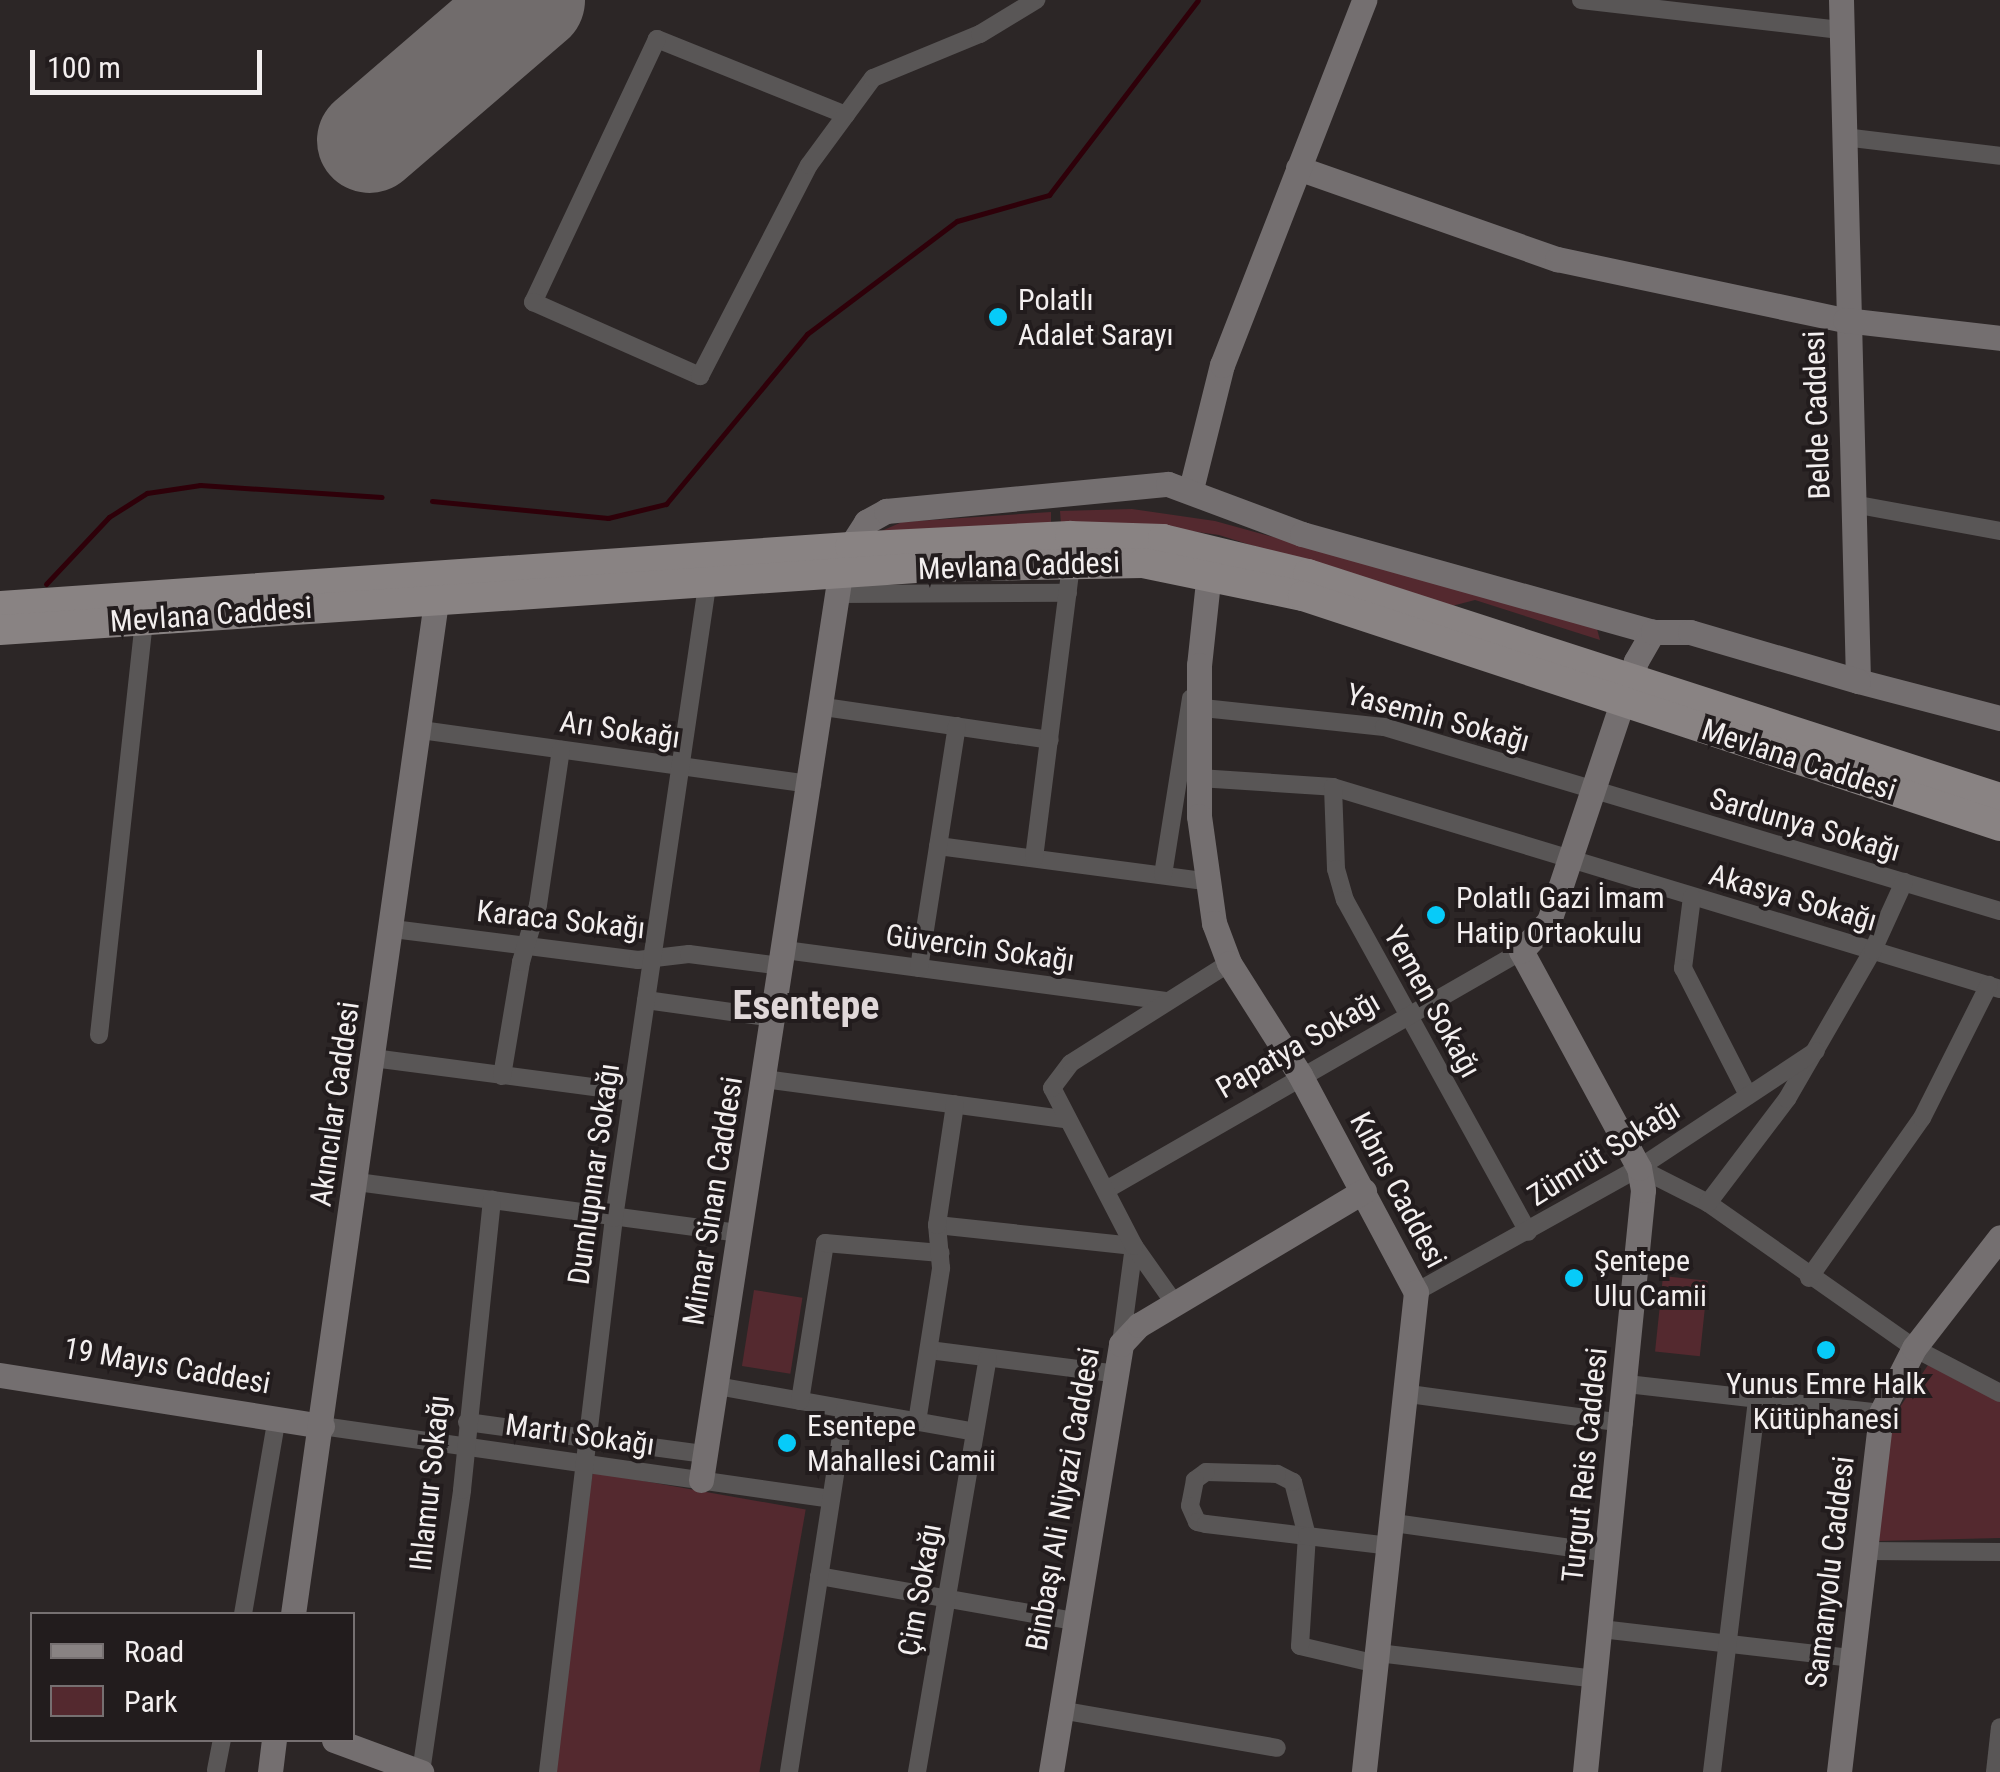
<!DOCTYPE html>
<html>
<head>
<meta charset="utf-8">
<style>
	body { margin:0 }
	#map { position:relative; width:2000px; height:1772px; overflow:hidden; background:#2c2626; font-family:"Roboto Condensed",sans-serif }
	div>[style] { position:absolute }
	.green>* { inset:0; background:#54292f; transform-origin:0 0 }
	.stream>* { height:5px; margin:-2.5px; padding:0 2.5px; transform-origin:2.5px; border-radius:2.5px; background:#2e0009 }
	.runway>* { height:105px; margin:-52.5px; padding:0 52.5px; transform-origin:52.5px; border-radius:52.5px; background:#716c6c }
	.street>* { height:18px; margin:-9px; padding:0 9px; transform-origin:9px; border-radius:9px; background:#595656 }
	.secondary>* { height:25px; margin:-12.5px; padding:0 12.5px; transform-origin:12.5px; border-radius:12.5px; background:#746f70 }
	.primary>* { height:30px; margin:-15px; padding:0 15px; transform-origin:15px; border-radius:15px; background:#898383 }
	.dots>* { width:28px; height:28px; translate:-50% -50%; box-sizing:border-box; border:5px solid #221c1d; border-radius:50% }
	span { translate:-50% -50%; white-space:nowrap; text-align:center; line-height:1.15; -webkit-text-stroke:8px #221c1d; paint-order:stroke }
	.poi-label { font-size:30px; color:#f3efef }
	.left { translate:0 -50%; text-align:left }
	.street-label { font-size:30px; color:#f3efef }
	.district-label { font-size:40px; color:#e0d8d9; font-weight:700 }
	.legend { position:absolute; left:30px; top:1612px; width:325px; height:130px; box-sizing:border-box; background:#221c1d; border:2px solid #767071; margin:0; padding:12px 18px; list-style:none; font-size:30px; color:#f3efef }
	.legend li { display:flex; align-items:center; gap:20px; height:50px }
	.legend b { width:50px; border:2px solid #767071 }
	.scale { position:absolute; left:30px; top:50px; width:232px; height:45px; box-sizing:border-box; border:5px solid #f3efef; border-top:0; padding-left:12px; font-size:30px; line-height:35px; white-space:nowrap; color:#f3efef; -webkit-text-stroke:8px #221c1d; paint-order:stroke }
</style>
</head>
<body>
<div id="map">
	<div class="green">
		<i style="clip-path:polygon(1132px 509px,1215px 521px,1492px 597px,1597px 629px,1600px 640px,1475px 600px,1448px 607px,1219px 535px,1141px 524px,1061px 524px,1060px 511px)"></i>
		<i style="clip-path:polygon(1051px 512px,1051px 525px,870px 536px,902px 522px)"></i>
		<i style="left:1663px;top:1276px;width:45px;height:76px;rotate:6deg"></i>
		<i style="left:754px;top:1290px;width:49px;height:77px;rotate:9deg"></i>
		<i style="clip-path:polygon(1928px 1365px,2000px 1402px,2000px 1538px,1879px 1541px,1890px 1422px)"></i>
		<i style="left:593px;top:1472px;width:216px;height:303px;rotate:10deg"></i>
	</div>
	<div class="stream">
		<i style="left:432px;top:501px;width:177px;rotate:5.5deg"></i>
		<i style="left:608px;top:518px;width:60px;rotate:-13.6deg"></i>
		<i style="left:666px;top:504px;width:221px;rotate:-50.3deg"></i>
		<i style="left:807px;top:334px;width:188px;rotate:-37deg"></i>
		<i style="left:957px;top:221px;width:96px;rotate:-15.8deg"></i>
		<i style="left:1049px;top:195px;width:245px;rotate:-52.6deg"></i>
		<i style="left:46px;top:584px;width:92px;rotate:-46.8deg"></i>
		<i style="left:109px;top:517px;width:45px;rotate:-32.3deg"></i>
		<i style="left:147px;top:493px;width:54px;rotate:-8.6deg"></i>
		<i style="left:200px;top:485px;width:182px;rotate:3.8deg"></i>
	</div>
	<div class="runway">
		<i style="left:369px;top:140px;width:215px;rotate:-40.7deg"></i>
	</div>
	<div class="street">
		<i style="left:1581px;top:0;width:263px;rotate:6.6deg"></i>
		<i style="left:846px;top:115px;width:204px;rotate:-158.1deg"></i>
		<i style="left:657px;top:39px;width:291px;rotate:115.2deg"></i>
		<i style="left:533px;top:302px;width:183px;rotate:23.9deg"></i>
		<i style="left:700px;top:376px;width:237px;rotate:-62.7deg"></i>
		<i style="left:809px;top:165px;width:108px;rotate:-53.7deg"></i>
		<i style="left:873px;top:78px;width:116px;rotate:-22.4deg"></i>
		<i style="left:980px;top:34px;width:66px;rotate:-31.3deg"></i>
		<i style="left:1844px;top:137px;width:157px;rotate:6.9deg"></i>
		<i style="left:1853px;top:504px;width:149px;rotate:10.4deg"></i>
		<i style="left:839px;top:594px;width:229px;rotate:-0.3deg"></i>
		<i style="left:824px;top:707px;width:228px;rotate:8.3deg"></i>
		<i style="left:1203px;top:708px;width:182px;rotate:6deg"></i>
		<i style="left:1384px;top:727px;width:643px;rotate:16.63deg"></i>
		<i style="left:421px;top:730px;width:395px;rotate:7.9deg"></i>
		<i style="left:1199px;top:778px;width:134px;rotate:3.8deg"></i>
		<i style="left:1333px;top:787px;width:697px;rotate:16.85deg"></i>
		<i style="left:1333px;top:787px;width:82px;rotate:87.9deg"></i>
		<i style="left:1336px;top:869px;width:32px;rotate:74deg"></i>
		<i style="left:1345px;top:900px;width:379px;rotate:61.1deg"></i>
		<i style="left:938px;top:846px;width:269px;rotate:7.5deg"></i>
		<i style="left:1034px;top:858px;width:301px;rotate:-82.8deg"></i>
		<i style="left:1163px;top:875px;width:179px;rotate:-81deg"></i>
		<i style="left:1692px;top:897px;width:72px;rotate:97.2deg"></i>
		<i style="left:1683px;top:968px;width:143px;rotate:62.9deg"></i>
		<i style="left:393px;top:929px;width:247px;rotate:7.2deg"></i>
		<i style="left:638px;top:960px;width:51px;rotate:-6.7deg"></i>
		<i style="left:689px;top:954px;width:94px;rotate:7.4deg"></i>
		<i style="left:785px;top:950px;width:386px;rotate:7.6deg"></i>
		<i style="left:919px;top:968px;width:245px;rotate:-81.1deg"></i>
		<i style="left:646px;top:1000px;width:129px;rotate:8deg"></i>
		<i style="left:99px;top:1035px;width:416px;rotate:-83.8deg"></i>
		<i style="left:373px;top:1058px;width:261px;rotate:7.5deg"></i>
		<i style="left:502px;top:1076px;width:116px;rotate:-80.5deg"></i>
		<i style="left:521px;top:962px;width:59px;rotate:-73.4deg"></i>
		<i style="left:538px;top:905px;width:157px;rotate:-81.6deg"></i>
		<i style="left:764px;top:1079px;width:303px;rotate:7.6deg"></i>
		<i style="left:1639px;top:1168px;width:77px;rotate:26.9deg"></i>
		<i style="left:1708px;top:1203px;width:252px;rotate:35.1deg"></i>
		<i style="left:1914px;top:1348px;width:97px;rotate:27.6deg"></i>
		<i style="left:357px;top:1182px;width:386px;rotate:7.6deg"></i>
		<i style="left:1106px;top:1190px;width:479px;rotate:-29.9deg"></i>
		<i style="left:1708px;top:1203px;width:131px;rotate:-52.8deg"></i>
		<i style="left:1787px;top:1099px;width:172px;rotate:-60deg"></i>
		<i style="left:1873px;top:950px;width:75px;rotate:-65.5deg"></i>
		<i style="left:937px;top:1225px;width:198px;rotate:6.1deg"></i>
		<i style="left:1134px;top:1246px;width:99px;rotate:97.6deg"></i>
		<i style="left:1809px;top:1278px;width:196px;rotate:-54.8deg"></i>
		<i style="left:1922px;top:1118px;width:149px;rotate:-63.3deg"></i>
		<i style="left:1416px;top:1292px;width:255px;rotate:-29.1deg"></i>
		<i style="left:1639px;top:1168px;width:212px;rotate:-33.5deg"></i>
		<i style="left:1175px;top:1304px;width:71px;rotate:-125.3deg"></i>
		<i style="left:1134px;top:1246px;width:178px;rotate:-117.4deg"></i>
		<i style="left:1052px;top:1088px;width:31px;rotate:-53deg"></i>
		<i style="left:1071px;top:1063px;width:187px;rotate:-32.3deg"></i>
		<i style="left:929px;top:1350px;width:184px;rotate:7.2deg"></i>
		<i style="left:1627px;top:1384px;width:256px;rotate:6.5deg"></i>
		<i style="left:717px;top:1386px;width:262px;rotate:10.1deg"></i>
		<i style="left:1409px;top:1394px;width:217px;rotate:7.7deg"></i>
		<i style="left:800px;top:1401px;width:160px;rotate:-81deg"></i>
		<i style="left:825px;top:1243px;width:116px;rotate:4.9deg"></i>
		<i style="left:467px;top:1422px;width:240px;rotate:7.7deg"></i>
		<i style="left:917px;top:1422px;width:156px;rotate:-81.1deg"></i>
		<i style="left:941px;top:1268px;width:43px;rotate:-95.3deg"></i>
		<i style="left:937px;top:1225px;width:122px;rotate:-81.5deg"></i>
		<i style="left:322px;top:1426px;width:514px;rotate:8.16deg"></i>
		<i style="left:1394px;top:1523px;width:216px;rotate:8deg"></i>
		<i style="left:1865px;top:1551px;width:135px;rotate:0.4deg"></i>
		<i style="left:819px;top:1576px;width:258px;rotate:10deg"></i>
		<i style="left:243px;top:1614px;width:199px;rotate:-80.2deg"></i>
		<i style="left:1601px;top:1629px;width:253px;rotate:6.6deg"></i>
		<i style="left:1378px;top:1653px;width:219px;rotate:6.8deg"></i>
		<i style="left:1377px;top:1664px;width:79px;rotate:-166.8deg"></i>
		<i style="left:1300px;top:1646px;width:110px;rotate:-86.4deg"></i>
		<i style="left:1307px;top:1536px;width:56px;rotate:-104.5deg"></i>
		<i style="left:1293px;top:1482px;width:18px;rotate:-153deg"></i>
		<i style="left:1277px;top:1474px;width:71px;rotate:-178.4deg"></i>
		<i style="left:1206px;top:1472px;width:14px;rotate:144deg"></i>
		<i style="left:1195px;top:1480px;width:26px;rotate:101deg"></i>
		<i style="left:1190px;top:1506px;width:17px;rotate:66deg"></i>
		<i style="left:1197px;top:1522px;width:9px;rotate:13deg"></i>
		<i style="left:1206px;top:1524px;width:102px;rotate:6.8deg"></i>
		<i style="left:1307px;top:1536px;width:85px;rotate:6.8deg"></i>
		<i style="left:1060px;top:1710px;width:220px;rotate:9.9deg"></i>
		<i style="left:216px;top:1770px;width:31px;rotate:-79deg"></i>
		<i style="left:421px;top:1772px;width:285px;rotate:-81.7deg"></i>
		<i style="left:462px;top:1490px;width:292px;rotate:-84.1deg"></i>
		<i style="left:548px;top:1772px;width:558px;rotate:-83.21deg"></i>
		<i style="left:614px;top:1218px;width:639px;rotate:-81.63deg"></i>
		<i style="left:789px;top:1772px;width:367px;rotate:-81.2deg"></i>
		<i style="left:917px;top:1772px;width:420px;rotate:-80.3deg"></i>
		<i style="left:1712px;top:1772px;width:376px;rotate:-83.1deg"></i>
		<i style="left:1995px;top:1772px;width:45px;rotate:-83.7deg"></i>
	</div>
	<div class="secondary">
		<i style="left:1841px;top:0;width:681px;rotate:88.57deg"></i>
		<i style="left:1858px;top:681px;width:147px;rotate:14.6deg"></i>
		<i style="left:1298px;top:168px;width:275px;rotate:19.4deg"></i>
		<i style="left:1557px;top:259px;width:294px;rotate:12deg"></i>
		<i style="left:1845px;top:320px;width:156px;rotate:6.6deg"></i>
		<i style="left:1191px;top:489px;width:128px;rotate:-76deg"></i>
		<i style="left:1222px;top:365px;width:392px;rotate:-68.7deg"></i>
		<i style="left:850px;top:547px;width:30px;rotate:-57deg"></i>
		<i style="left:866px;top:522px;width:23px;rotate:-29deg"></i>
		<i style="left:886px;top:511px;width:283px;rotate:-5.5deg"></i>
		<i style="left:1168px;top:484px;width:143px;rotate:20.5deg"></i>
		<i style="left:1302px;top:534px;width:364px;rotate:15.6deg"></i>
		<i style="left:1209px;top:572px;width:94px;rotate:96.1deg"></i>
		<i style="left:1199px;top:665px;width:151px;rotate:90deg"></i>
		<i style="left:1199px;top:816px;width:108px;rotate:82deg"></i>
		<i style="left:1214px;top:923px;width:43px;rotate:69.4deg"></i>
		<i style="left:1229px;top:963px;width:133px;rotate:57.6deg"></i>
		<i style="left:1300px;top:1075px;width:246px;rotate:61.9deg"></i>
		<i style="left:1416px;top:1292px;width:483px;rotate:96.2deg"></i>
		<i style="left:0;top:1375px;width:326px;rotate:9deg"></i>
		<i style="left:701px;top:1480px;width:916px;rotate:-81.27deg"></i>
		<i style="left:293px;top:1614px;width:1023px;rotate:-81.96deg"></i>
		<i style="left:334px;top:1740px;width:93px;rotate:20.2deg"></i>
		<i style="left:270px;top:1772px;width:32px;rotate:-83deg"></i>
		<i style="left:1051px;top:1772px;width:434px;rotate:-80.7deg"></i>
		<i style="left:1121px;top:1344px;width:26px;rotate:-47deg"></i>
		<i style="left:1139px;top:1325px;width:262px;rotate:-30.8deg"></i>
		<i style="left:1585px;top:1772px;width:585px;rotate:-84.31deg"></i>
		<i style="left:1643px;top:1190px;width:22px;rotate:-100deg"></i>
		<i style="left:1639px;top:1168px;width:247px;rotate:-118.5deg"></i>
		<i style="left:1521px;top:951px;width:41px;rotate:-47deg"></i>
		<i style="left:1549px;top:921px;width:274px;rotate:-71.5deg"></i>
		<i style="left:1636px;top:661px;width:34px;rotate:-60deg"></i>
		<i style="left:1653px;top:632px;width:37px"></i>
		<i style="left:1690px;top:632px;width:175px;rotate:16.3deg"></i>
		<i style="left:1839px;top:1772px;width:361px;rotate:-83.3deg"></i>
		<i style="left:1881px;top:1413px;width:73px;rotate:-63.1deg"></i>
		<i style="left:1914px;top:1348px;width:140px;rotate:-52.2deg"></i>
	</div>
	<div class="primary">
		<i style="left:0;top:606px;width:852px;rotate:-3.97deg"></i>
		<i style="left:850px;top:547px;width:220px;rotate:-2.9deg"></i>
		<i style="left:1070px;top:536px;width:93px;rotate:1.8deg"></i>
		<i style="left:1163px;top:539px;width:149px;rotate:13.6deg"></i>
		<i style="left:1308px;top:574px;width:727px;rotate:17.94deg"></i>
		<i style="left:0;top:630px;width:933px;rotate:-3.87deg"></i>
		<i style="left:931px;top:567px;width:212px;rotate:-1.1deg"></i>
		<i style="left:1143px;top:563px;width:163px;rotate:11.7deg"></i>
		<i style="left:1303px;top:596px;width:734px;rotate:18.26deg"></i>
	</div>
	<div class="dots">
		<i style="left:998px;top:317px;background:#07cbf9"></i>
		<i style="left:1436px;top:915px;background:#07cbf9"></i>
		<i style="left:1574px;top:1278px;background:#07cbf9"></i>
		<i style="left:1826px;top:1350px;background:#07cbf9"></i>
		<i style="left:787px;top:1443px;background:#07cbf9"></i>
	</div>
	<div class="poi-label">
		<span class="left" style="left:1018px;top:317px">Polatlı<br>Adalet Sarayı</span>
		<span class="left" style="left:1456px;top:915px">Polatlı Gazi İmam<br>Hatip Ortaokulu</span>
		<span class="left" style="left:1594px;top:1278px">Şentepe<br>Ulu Camii</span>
		<span style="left:1826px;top:1401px">Yunus Emre Halk<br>Kütüphanesi</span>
		<span class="left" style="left:807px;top:1443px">Esentepe<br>Mahallesi Camii</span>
	</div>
	<div class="street-label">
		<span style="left:1817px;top:415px;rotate:-92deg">Belde Caddesi</span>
		<span style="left:1019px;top:566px;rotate:-2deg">Mevlana Caddesi</span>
		<span style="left:211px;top:615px;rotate:-4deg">Mevlana Caddesi</span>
		<span style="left:1438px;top:718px;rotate:15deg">Yasemin Sokağı</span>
		<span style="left:620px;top:730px;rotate:8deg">Arı Sokağı</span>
		<span style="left:1799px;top:760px;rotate:18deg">Mevlana Caddesi</span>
		<span style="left:1805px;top:825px;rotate:16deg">Sardunya Sokağı</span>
		<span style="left:1793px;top:898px;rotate:16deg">Akasya Sokağı</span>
		<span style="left:561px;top:920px;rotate:6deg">Karaca Sokağı</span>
		<span style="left:980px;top:948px;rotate:8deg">Güvercin Sokağı</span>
		<span style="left:1432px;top:1002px;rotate:61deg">Yemen Sokağı</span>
		<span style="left:1298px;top:1045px;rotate:-30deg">Papatya Sokağı</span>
		<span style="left:335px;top:1104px;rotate:-82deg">Akıncılar Caddesi</span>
		<span style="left:1604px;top:1153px;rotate:-32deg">Zümrüt Sokağı</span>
		<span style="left:594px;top:1174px;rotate:-82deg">Dumlupınar Sokağı</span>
		<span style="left:1398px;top:1190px;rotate:62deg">Kıbrıs Caddesi</span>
		<span style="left:713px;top:1201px;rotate:-81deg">Mimar Sinan Caddesi</span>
		<span style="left:167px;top:1366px;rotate:10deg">19 Mayıs Caddesi</span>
		<span style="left:580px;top:1435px;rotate:8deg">Martı Sokağı</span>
		<span style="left:1585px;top:1465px;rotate:-84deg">Turgut Reis Caddesi</span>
		<span style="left:430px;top:1483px;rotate:-84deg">Ihlamur Sokağı</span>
		<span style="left:1063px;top:1499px;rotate:-80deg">Binbaşı Ali Niyazi Caddesi</span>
		<span style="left:1830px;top:1572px;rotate:-83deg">Samanyolu Caddesi</span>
		<span style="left:920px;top:1590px;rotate:-80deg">Çim Sokağı</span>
	</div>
	<div class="district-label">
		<span style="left:806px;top:1006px">Esentepe</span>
	</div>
	<ul class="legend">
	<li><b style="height:12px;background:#898383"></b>Road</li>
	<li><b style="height:28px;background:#54292f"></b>Park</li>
	</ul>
	<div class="scale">100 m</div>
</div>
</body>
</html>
